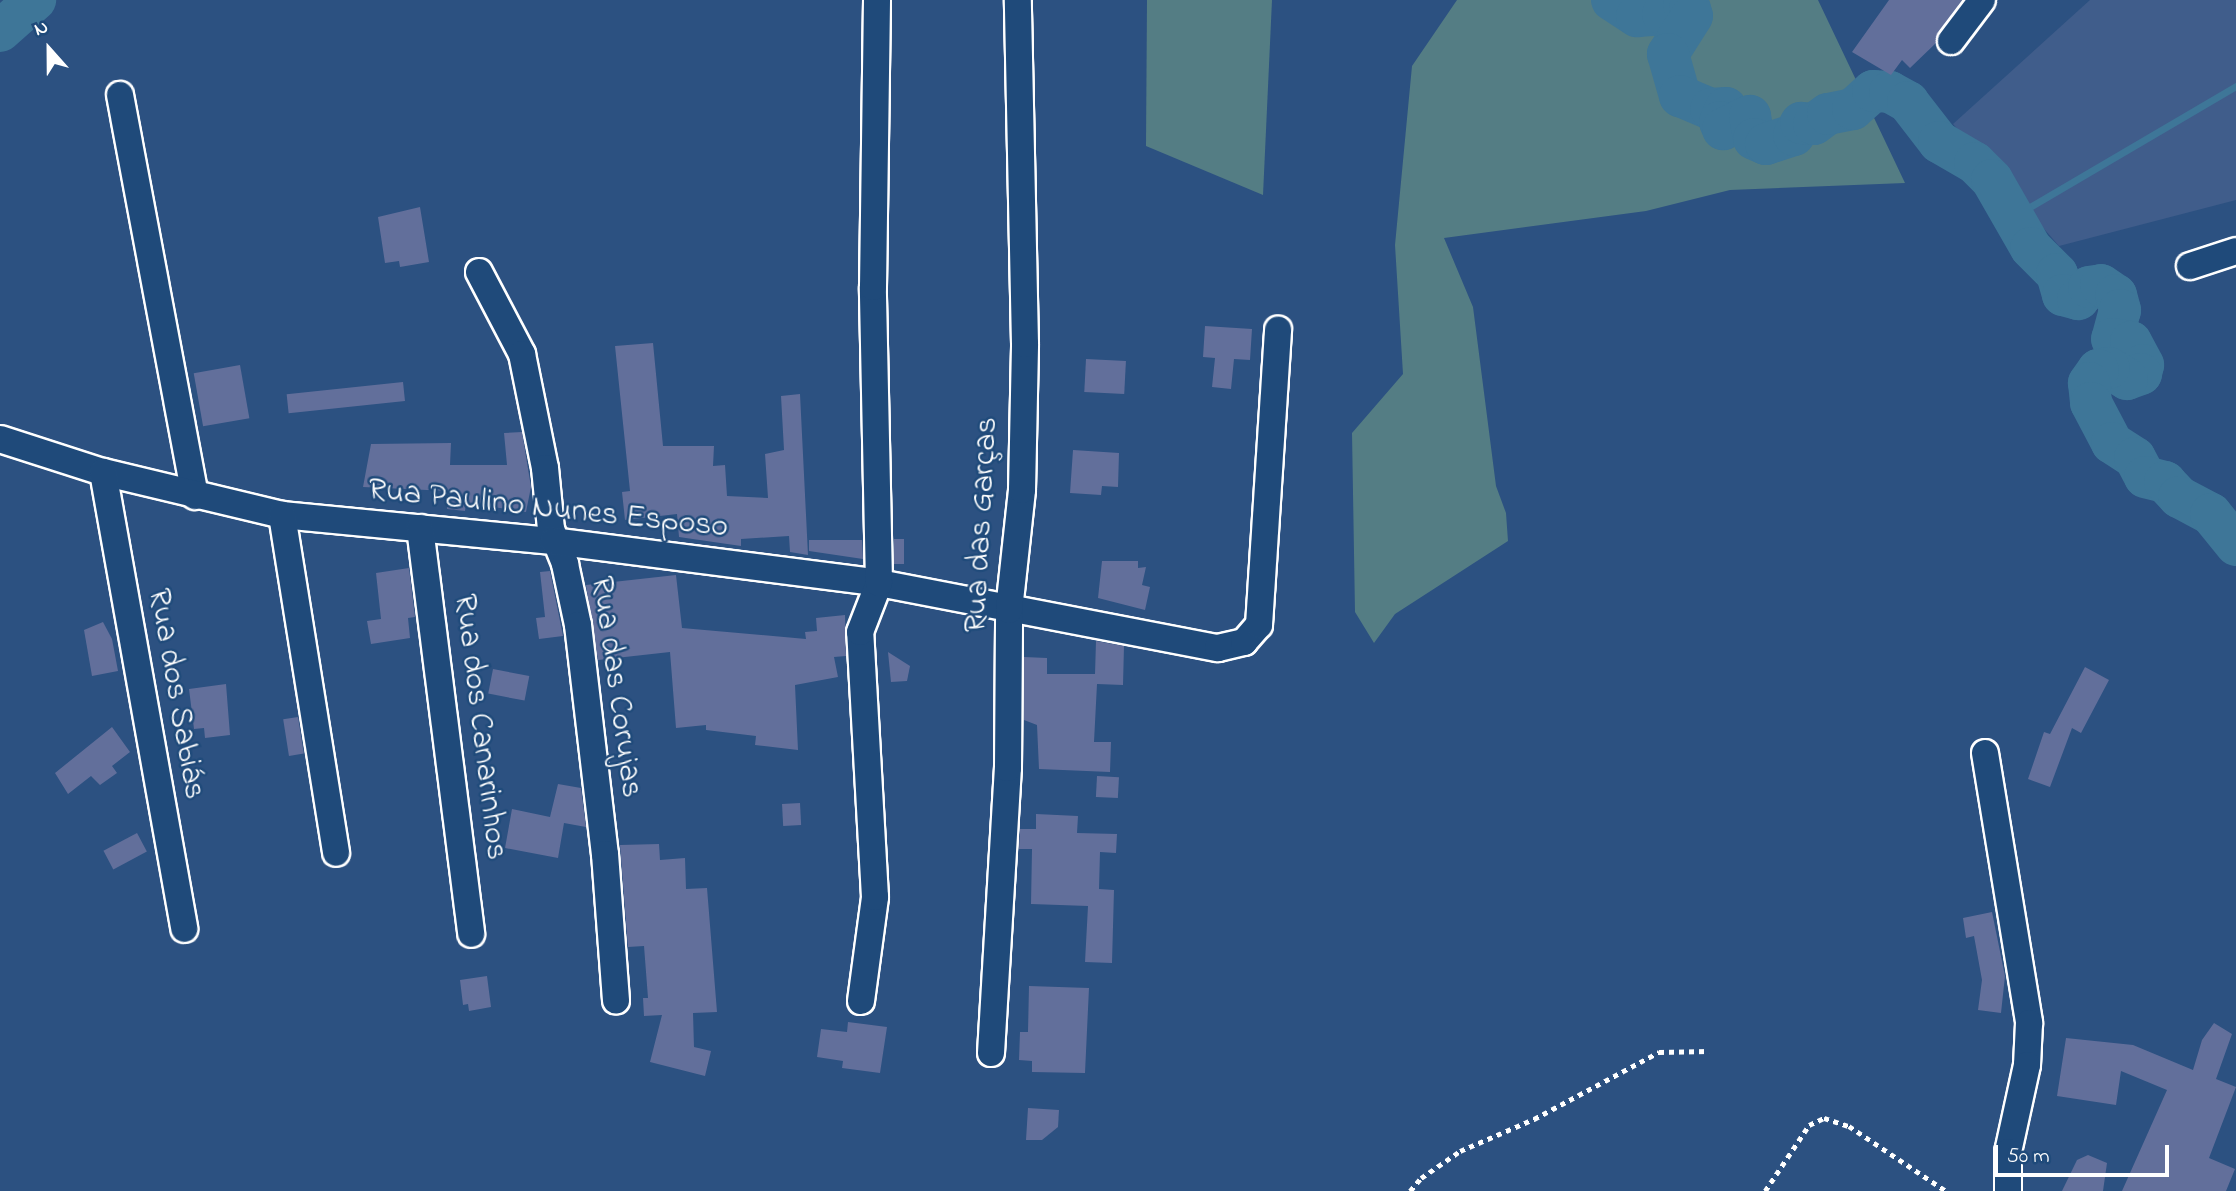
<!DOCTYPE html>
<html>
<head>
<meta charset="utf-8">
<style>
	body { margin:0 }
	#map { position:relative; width:2236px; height:1191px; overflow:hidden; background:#2c5181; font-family:"Indie Flower",sans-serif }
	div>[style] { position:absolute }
	.built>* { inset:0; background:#405d8b }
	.green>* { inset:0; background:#547d84 }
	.stream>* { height:7px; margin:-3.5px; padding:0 3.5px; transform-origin:3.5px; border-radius:3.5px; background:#3e7698 }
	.river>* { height:42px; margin:-21px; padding:0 21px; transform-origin:21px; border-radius:21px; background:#3e7698 }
	.building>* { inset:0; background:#626f9b; transform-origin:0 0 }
	.path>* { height:4.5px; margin-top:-2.25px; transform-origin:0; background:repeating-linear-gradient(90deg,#fff 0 5px,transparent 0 10px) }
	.roads { filter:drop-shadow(2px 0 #fff) drop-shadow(-2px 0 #fff) drop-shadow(0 2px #fff) drop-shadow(0 -2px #fff) }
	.street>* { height:26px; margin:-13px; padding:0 13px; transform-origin:13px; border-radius:13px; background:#1f4a7a }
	span { translate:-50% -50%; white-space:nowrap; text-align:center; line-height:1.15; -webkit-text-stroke:5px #1f4a7a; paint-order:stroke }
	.street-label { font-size:32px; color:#fff }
	.north { position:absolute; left:14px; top:14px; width:70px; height:70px; -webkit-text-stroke:5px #1f4a7a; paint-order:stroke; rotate:339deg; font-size:19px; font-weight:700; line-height:28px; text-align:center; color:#fff }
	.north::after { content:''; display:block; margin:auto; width:24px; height:32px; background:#fff; clip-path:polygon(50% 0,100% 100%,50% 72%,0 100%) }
	.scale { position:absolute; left:1994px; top:1145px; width:175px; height:32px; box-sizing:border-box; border:4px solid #fff; border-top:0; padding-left:9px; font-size:21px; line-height:24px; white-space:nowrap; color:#fff; -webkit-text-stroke:5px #1f4a7a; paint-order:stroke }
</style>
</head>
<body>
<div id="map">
	<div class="built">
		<i style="clip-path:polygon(2090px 0,2236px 0,2236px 200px,2059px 246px,1953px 124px)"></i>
	</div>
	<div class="green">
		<i style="clip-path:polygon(1147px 0,1272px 0,1263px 195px,1146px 146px)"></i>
		<i style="clip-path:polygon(1457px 0,1818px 0,1905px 183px,1730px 190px,1646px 211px,1444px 238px,1473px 307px,1496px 486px,1506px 513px,1508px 541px,1395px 614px,1374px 643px,1355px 612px,1352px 433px,1403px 374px,1395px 245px,1412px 66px)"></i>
	</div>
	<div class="stream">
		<i style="left:2011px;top:218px;width:261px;rotate:-30.4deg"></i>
	</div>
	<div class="river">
		<i style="left:1612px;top:0;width:30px;rotate:33deg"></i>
		<i style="left:1637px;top:16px;width:26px;rotate:-4deg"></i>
		<i style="left:1663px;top:14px;width:23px;rotate:-23deg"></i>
		<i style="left:1684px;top:5px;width:7px;rotate:34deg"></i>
		<i style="left:1690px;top:9px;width:7px;rotate:74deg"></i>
		<i style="left:1692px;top:16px;width:45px;rotate:122.3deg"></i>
		<i style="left:1668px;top:54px;width:44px;rotate:74.1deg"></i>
		<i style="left:1680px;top:96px;width:34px;rotate:23deg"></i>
		<i style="left:1711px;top:109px;width:15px;rotate:-4deg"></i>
		<i style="left:1726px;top:108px;width:15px;rotate:113deg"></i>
		<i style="left:1720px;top:122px;width:8px;rotate:67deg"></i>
		<i style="left:1723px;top:129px;width:30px;rotate:-26deg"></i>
		<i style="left:1750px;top:116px;width:23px;rotate:80deg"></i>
		<i style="left:1754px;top:139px;width:13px;rotate:23deg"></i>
		<i style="left:1766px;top:144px;width:29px;rotate:-18deg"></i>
		<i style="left:1794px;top:135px;width:14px;rotate:-60deg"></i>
		<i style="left:1801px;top:123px;width:13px;rotate:4deg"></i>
		<i style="left:1814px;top:124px;width:17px;rotate:-36deg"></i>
		<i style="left:1828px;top:114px;width:25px;rotate:-11deg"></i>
		<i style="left:1853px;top:109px;width:27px;rotate:-42deg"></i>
		<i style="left:1873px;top:91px;width:17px;rotate:3deg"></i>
		<i style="left:1890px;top:92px;width:21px;rotate:29deg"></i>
		<i style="left:1908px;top:102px;width:51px;rotate:52.2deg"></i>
		<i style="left:1939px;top:142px;width:42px;rotate:30.3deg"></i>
		<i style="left:1975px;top:163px;width:24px;rotate:45deg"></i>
		<i style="left:1992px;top:180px;width:78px;rotate:60.2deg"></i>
		<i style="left:2031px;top:248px;width:37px;rotate:45deg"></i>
		<i style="left:2057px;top:274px;width:22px;rotate:74deg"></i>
		<i style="left:2063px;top:295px;width:16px;rotate:15deg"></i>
		<i style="left:2078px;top:299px;width:16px;rotate:-47deg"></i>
		<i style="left:2089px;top:287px;width:12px;rotate:-9deg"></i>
		<i style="left:2101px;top:285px;width:18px;rotate:34deg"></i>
		<i style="left:2116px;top:295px;width:16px;rotate:75deg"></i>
		<i style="left:2120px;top:310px;width:30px;rotate:105deg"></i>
		<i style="left:2112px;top:339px;width:19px;rotate:9deg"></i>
		<i style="left:2131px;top:342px;width:26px;rotate:62deg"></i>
		<i style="left:2143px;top:365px;width:9px;rotate:103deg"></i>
		<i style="left:2141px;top:374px;width:15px;rotate:160deg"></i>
		<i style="left:2127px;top:379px;width:21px;rotate:-149deg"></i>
		<i style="left:2109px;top:368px;width:11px;rotate:170deg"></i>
		<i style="left:2098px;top:370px;width:16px;rotate:125deg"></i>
		<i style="left:2089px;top:383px;width:20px;rotate:84deg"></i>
		<i style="left:2091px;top:403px;width:45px;rotate:62.3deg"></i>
		<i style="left:2112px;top:443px;width:27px;rotate:33deg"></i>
		<i style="left:2135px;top:458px;width:21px;rotate:62deg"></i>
		<i style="left:2145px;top:477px;width:21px;rotate:14deg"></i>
		<i style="left:2165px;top:482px;width:21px;rotate:47deg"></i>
		<i style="left:2179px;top:497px;width:36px;rotate:28deg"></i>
		<i style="left:2211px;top:514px;width:40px;rotate:51deg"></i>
		<i style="left:0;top:31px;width:47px;rotate:-41.5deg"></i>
	</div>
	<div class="building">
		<i style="clip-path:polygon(1889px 0,1962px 0,1938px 32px,1936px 43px,1910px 68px,1902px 60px,1891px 75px,1852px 52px)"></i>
		<i style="clip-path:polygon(420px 207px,429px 262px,400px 267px,399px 261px,385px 263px,378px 217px)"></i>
		<i style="clip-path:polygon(1205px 326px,1252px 329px,1250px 360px,1234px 359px,1231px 389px,1212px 387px,1215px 358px,1203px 357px)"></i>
		<i style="clip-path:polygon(653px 343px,663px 446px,714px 446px,713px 466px,725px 465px,727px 496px,768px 498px,765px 454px,784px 450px,781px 396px,800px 394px,808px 555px,790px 552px,789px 536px,741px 539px,741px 546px,679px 537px,677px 514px,625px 520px,622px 492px,630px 491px,615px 346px)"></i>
		<i style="left:1086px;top:359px;width:40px;height:33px;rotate:3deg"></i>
		<i style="left:240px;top:365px;width:54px;height:47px;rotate:80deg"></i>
		<i style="left:403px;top:382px;width:19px;height:117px;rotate:84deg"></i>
		<i style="clip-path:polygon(522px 432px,531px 487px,526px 512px,466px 503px,465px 511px,447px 509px,448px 491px,363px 487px,371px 444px,451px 443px,450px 465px,507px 465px,504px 433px)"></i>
		<i style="clip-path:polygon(1073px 450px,1119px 453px,1118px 487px,1102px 486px,1101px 495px,1070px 493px)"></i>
		<i style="left:894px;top:539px;width:10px;height:25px"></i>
		<i style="clip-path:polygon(809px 540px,862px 540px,863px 559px,809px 551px)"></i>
		<i style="clip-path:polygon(1102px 561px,1138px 561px,1138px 568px,1146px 567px,1142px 585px,1150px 587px,1145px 610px,1098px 598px)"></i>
		<i style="clip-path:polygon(409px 568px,415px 617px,408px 618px,410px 638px,371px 644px,367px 621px,381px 619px,376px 573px)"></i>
		<i style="clip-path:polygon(550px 571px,563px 636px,539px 639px,536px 618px,545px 617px,540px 572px)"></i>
		<i style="clip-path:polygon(676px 575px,682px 628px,806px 639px,805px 632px,817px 631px,816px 618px,845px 615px,846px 656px,834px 657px,838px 677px,795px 685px,798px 750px,755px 745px,756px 736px,706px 730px,706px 725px,676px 728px,670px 652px,598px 660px,586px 585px)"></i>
		<i style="clip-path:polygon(103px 622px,112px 639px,118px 671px,92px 676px,84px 630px)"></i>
		<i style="clip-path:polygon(1096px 641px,1124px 646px,1123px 685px,1097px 684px,1094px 742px,1111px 742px,1110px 772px,1039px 769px,1037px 725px,1024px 720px,1024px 657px,1047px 658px,1047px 674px,1095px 674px)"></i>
		<i style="clip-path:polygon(888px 652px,910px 666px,907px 681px,891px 682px)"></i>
		<i style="clip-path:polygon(2085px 667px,2109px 680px,2081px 733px,2072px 728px,2050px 787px,2028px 779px,2044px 732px,2050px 734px)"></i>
		<i style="left:493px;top:669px;width:37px;height:25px;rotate:11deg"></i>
		<i style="clip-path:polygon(226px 684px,230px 735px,205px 738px,204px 728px,194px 729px,189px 689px)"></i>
		<i style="left:298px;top:717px;width:37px;height:15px;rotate:81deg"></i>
		<i style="clip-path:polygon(112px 727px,130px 752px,112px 766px,117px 773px,100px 785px,91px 776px,68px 794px,55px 773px)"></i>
		<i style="left:1097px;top:776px;width:22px;height:21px;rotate:3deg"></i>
		<i style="clip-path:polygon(558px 784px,581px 788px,586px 827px,564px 823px,558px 858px,505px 848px,512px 809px,550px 817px)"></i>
		<i style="left:800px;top:803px;width:22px;height:18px;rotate:87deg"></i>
		<i style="clip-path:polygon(1036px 814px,1078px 816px,1077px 833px,1117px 834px,1116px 853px,1100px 852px,1099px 889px,1114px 890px,1112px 963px,1085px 962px,1088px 906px,1031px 904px,1032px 849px,1019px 849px,1020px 829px,1036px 829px)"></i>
		<i style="left:137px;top:833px;width:21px;height:38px;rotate:62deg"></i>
		<i style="clip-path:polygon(659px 844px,660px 860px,685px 858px,686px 889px,707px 888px,717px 1012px,693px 1013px,694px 1047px,711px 1051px,705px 1076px,650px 1062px,662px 1015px,644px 1016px,643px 998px,648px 998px,644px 946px,628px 947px,620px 845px)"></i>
		<i style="clip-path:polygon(1992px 912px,2005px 976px,2001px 1013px,1978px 1010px,1982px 980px,1974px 936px,1966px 938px,1963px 918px)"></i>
		<i style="clip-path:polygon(487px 976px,491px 1007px,469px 1011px,468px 1004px,463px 1005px,460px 980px)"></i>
		<i style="clip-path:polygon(1029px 986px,1089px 988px,1085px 1073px,1032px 1072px,1032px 1061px,1019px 1060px,1020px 1032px,1028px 1032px)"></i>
		<i style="clip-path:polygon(848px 1022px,887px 1027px,880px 1073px,842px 1068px,843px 1061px,817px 1057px,821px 1029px,847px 1032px)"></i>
		<i style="clip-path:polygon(2214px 1023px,2232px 1034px,2216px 1079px,2236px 1087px,2209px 1158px,2235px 1169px,2226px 1191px,2122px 1191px,2167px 1090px,2121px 1071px,2116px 1105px,2057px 1096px,2066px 1038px,2133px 1045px,2193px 1070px,2202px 1040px)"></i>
		<i style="clip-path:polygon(1028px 1108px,1059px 1110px,1058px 1127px,1042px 1140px,1026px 1140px)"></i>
		<i style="clip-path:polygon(2088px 1155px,2107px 1163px,2103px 1191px,2062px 1191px,2077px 1160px)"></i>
	</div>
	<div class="path">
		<i style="left:1410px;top:1191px;width:17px;rotate:-50deg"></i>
		<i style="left:1421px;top:1178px;width:47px;rotate:-34.7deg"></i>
		<i style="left:1460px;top:1151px;width:81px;rotate:-23.4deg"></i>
		<i style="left:1534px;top:1119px;width:142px;rotate:-28.2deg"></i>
		<i style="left:1659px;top:1052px;width:50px;rotate:-1.1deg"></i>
		<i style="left:1765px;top:1191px;width:79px;rotate:-56.3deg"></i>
		<i style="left:1809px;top:1125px;width:17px;rotate:-25deg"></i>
		<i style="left:1824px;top:1118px;width:26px;rotate:18deg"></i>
		<i style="left:1849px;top:1126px;width:117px;rotate:33.8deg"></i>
	</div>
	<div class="roads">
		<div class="street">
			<i style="left:1951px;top:41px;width:51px;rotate:-52.9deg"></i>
			<i style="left:120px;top:95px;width:408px;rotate:79.4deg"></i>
			<i style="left:2190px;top:266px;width:48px;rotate:-18.1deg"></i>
			<i style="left:479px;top:272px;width:93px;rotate:62.3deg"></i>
			<i style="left:522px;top:354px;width:116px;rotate:78.6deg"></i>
			<i style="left:545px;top:468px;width:61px;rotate:84.4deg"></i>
			<i style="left:551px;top:529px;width:38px;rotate:68deg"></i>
			<i style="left:565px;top:564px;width:62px;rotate:78deg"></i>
			<i style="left:578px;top:625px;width:231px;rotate:83.3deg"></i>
			<i style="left:605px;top:854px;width:147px;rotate:85.7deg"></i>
			<i style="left:0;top:439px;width:108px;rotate:17.8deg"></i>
			<i style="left:103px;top:472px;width:184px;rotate:13.5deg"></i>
			<i style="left:282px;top:515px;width:272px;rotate:5.5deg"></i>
			<i style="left:553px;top:541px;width:329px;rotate:7.3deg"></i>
			<i style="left:879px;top:583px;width:345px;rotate:10.9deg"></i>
			<i style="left:1218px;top:648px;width:27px;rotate:-13deg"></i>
			<i style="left:1244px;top:642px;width:23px;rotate:-49deg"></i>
			<i style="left:1259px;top:625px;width:296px;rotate:-86.3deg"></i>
			<i style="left:103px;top:472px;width:464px;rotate:79.9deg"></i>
			<i style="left:282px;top:515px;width:342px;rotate:80.9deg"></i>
			<i style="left:420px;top:528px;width:409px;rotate:82.8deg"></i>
			<i style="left:1985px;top:753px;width:274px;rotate:80.7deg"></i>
			<i style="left:2029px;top:1023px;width:42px;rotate:92.7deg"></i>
			<i style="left:2027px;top:1065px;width:89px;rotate:102.3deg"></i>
			<i style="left:2008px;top:1152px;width:39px;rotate:90deg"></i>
			<i style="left:861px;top:1001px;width:105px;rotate:-82.3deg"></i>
			<i style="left:875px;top:897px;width:265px;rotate:-93.2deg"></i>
			<i style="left:860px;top:632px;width:53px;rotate:-68.8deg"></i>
			<i style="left:879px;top:583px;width:296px;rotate:-91.2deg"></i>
			<i style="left:873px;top:287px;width:287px;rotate:-89.2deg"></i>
			<i style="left:991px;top:1053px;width:286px;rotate:-86.6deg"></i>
			<i style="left:1008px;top:768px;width:158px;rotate:-89.6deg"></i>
			<i style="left:1009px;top:610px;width:121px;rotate:-83.8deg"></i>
			<i style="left:1022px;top:490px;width:146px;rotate:-88.8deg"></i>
			<i style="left:1025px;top:344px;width:344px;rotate:-91.2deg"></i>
		</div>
	</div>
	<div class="street-label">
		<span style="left:548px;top:510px;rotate:6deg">Rua Paulino Nunes Esposo</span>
		<span style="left:983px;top:525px;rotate:-87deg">Rua das Garças</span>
		<span style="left:615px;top:687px;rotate:82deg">Rua das Corujas</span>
		<span style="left:175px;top:694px;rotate:80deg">Rua dos Sabiás</span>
		<span style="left:479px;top:727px;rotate:83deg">Rua dos Canarinhos</span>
	</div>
	<div class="north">N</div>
	<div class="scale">50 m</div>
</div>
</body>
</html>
